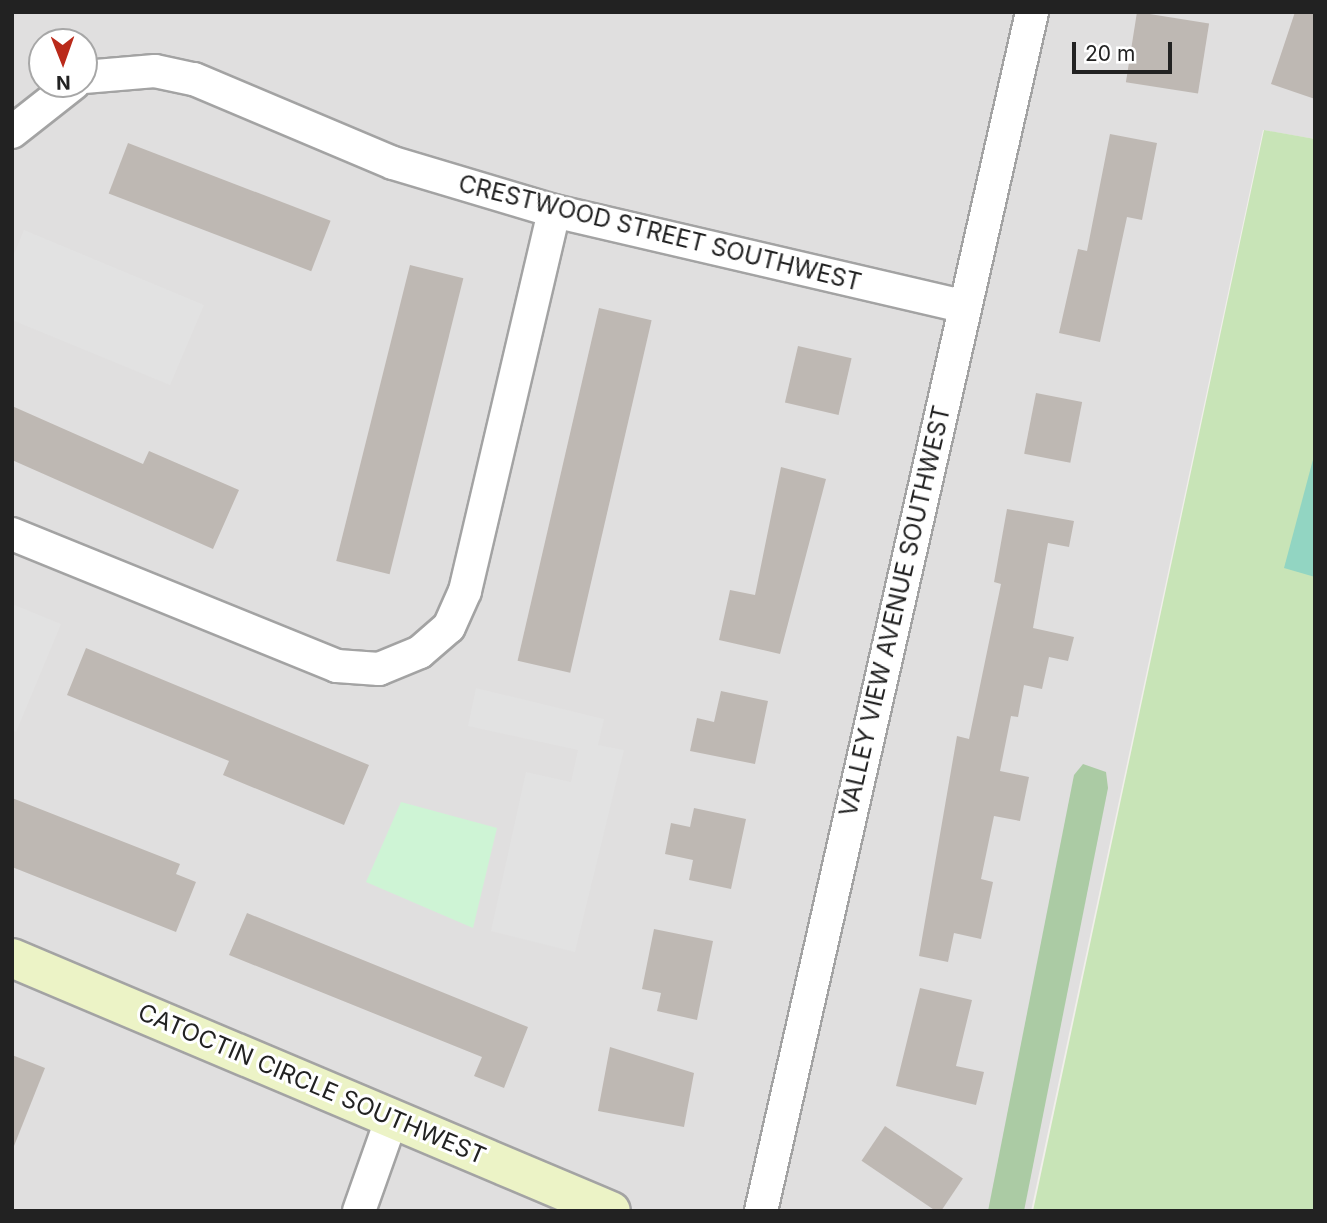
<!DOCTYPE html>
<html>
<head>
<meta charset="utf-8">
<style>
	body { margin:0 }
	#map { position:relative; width:1327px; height:1223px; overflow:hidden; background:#f1efea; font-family:Inter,sans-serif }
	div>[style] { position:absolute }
	.residential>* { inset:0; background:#e0dfdf }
	.grass>* { inset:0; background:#c8e4b7 }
	.forest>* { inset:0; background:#abcba4 }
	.park>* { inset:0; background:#cef4d5 }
	.pitch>* { inset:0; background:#92d5c2 }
	.parking>* { inset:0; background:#e2e2e2 }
	.building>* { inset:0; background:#beb8b3; transform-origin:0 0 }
	.roads { filter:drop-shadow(2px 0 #a3a3a3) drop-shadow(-2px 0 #a3a3a3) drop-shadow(0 2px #a3a3a3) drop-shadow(0 -2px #a3a3a3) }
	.street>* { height:32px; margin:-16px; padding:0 16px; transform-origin:16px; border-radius:16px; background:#fff }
	.secondary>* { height:38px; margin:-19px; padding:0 19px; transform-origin:19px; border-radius:19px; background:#ecf3c6 }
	span { translate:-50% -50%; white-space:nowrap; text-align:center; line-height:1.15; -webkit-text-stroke:6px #fff; paint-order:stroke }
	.street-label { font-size:24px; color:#222 }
	.frame { position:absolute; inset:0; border:14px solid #222; pointer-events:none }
	.north { position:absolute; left:28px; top:28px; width:70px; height:70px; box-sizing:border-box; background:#fff; border:2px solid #a7a7a7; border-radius:50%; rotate:179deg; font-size:19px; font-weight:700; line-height:28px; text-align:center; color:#222 }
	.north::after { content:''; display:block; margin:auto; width:24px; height:32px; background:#ba2a1a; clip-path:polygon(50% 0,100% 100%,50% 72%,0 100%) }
	.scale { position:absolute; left:1072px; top:42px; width:100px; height:32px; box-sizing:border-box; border:4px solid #222; border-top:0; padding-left:9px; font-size:21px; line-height:24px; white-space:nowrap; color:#222; -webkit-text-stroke:5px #fff; paint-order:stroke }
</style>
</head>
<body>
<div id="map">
	<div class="residential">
		<i style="clip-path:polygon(evenodd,12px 12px,1315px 12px,1315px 139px,1263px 130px,1031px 1211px,12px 1211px,12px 12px,42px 42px,84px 42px,84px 84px,42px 84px,42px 42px)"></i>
	</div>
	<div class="grass">
		<i style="clip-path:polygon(1264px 130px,1315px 139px,1315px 1211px,1033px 1211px)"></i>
	</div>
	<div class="forest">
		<i style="clip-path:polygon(1083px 764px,1106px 772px,1108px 788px,1024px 1211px,988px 1211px,1074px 775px)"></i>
	</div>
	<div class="park">
		<i style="clip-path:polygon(401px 802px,497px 828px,473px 928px,366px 882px)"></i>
	</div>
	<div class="pitch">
		<i style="clip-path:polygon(1315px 452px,1315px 577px,1284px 568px)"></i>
	</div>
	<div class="parking">
		<i style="clip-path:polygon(24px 230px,204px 305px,170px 385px,12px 320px,12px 259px)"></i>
		<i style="clip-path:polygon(12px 604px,61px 624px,16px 732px,12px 730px)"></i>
		<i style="clip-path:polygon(476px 688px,604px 719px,598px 745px,624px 750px,575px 952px,491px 931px,526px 772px,571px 782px,578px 750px,468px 726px)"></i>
	</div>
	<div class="building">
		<i style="left:1137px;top:12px;width:73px;height:71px;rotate:9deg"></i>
		<i style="clip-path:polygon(1295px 12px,1315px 12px,1315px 99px,1271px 84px)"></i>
		<i style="clip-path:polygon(1110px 134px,1157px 143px,1142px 220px,1127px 217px,1100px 342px,1059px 333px,1078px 249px,1087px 251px)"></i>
		<i style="left:128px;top:143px;width:217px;height:54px;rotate:21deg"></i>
		<i style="left:410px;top:265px;width:55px;height:305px;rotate:14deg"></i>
		<i style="left:599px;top:308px;width:54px;height:362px;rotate:13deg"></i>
		<i style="left:798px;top:346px;width:55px;height:58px;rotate:13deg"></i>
		<i style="left:1036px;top:393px;width:47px;height:62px;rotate:11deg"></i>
		<i style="clip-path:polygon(12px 406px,143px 464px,149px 451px,239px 490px,213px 549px,12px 460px)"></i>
		<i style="clip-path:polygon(781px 467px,826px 479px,780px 654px,719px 640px,730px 590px,755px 595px)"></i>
		<i style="clip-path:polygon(1007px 509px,1074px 521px,1069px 547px,1048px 543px,1033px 628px,1074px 637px,1068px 661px,1049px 657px,1042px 689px,1024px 685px,1018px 717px,1011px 716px,1000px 771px,1029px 777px,1020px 821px,994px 816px,981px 879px,993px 882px,981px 939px,954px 933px,948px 962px,919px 956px,957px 736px,969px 739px,1001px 584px,994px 582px)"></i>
		<i style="clip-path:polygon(86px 648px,369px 765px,344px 825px,223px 775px,229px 761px,67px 695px)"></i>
		<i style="clip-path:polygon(721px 691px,768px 701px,755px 764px,690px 751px,697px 718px,714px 722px)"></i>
		<i style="clip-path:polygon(12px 798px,180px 864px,176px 874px,196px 882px,176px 932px,12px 867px)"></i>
		<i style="clip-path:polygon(694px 808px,746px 819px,731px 889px,689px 880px,693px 860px,665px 854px,671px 823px,690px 827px)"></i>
		<i style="clip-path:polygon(247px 913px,528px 1027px,504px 1088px,474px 1076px,482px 1057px,229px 955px)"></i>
		<i style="clip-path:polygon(654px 929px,713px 941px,697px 1020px,657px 1011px,661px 993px,642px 989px)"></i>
		<i style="clip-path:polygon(920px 988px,972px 1000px,956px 1066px,984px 1072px,976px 1105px,896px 1086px)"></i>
		<i style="clip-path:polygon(610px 1047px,694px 1073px,684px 1127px,598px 1111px)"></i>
		<i style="clip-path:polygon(12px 1055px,45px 1068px,14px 1146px,12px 1146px)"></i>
		<i style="left:885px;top:1126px;width:94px;height:42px;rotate:34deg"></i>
	</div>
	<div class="roads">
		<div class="street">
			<i style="left:84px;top:77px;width:71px;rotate:-4.8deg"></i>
			<i style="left:155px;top:71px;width:40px;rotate:12deg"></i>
			<i style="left:194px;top:79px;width:216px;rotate:22.9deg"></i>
			<i style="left:393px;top:163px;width:168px;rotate:16.6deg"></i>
			<i style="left:554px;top:211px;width:418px;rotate:13.1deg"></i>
			<i style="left:12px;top:132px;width:78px;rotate:-38.2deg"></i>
			<i style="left:12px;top:534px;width:351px;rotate:22.1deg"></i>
			<i style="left:337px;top:666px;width:42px;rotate:4.1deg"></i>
			<i style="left:379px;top:669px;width:44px;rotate:-22.5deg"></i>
			<i style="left:420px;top:652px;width:38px;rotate:-41deg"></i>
			<i style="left:449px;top:627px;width:39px;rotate:-66deg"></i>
			<i style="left:465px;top:591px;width:390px;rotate:-76.8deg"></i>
			<i style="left:359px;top:1211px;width:99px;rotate:-70.5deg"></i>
			<i style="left:761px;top:1211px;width:1229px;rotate:-77.26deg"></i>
		</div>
		<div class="secondary">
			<i style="left:12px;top:958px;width:650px;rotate:22.9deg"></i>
		</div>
	</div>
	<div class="street-label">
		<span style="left:660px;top:233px;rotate:14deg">CRESTWOOD STREET SOUTHWEST</span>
		<span style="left:895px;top:611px;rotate:-77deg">VALLEY VIEW AVENUE SOUTHWEST</span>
		<span style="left:312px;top:1084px;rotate:23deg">CATOCTIN CIRCLE SOUTHWEST</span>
	</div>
	<div class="frame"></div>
	<div class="north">N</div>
	<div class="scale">20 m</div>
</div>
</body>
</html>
